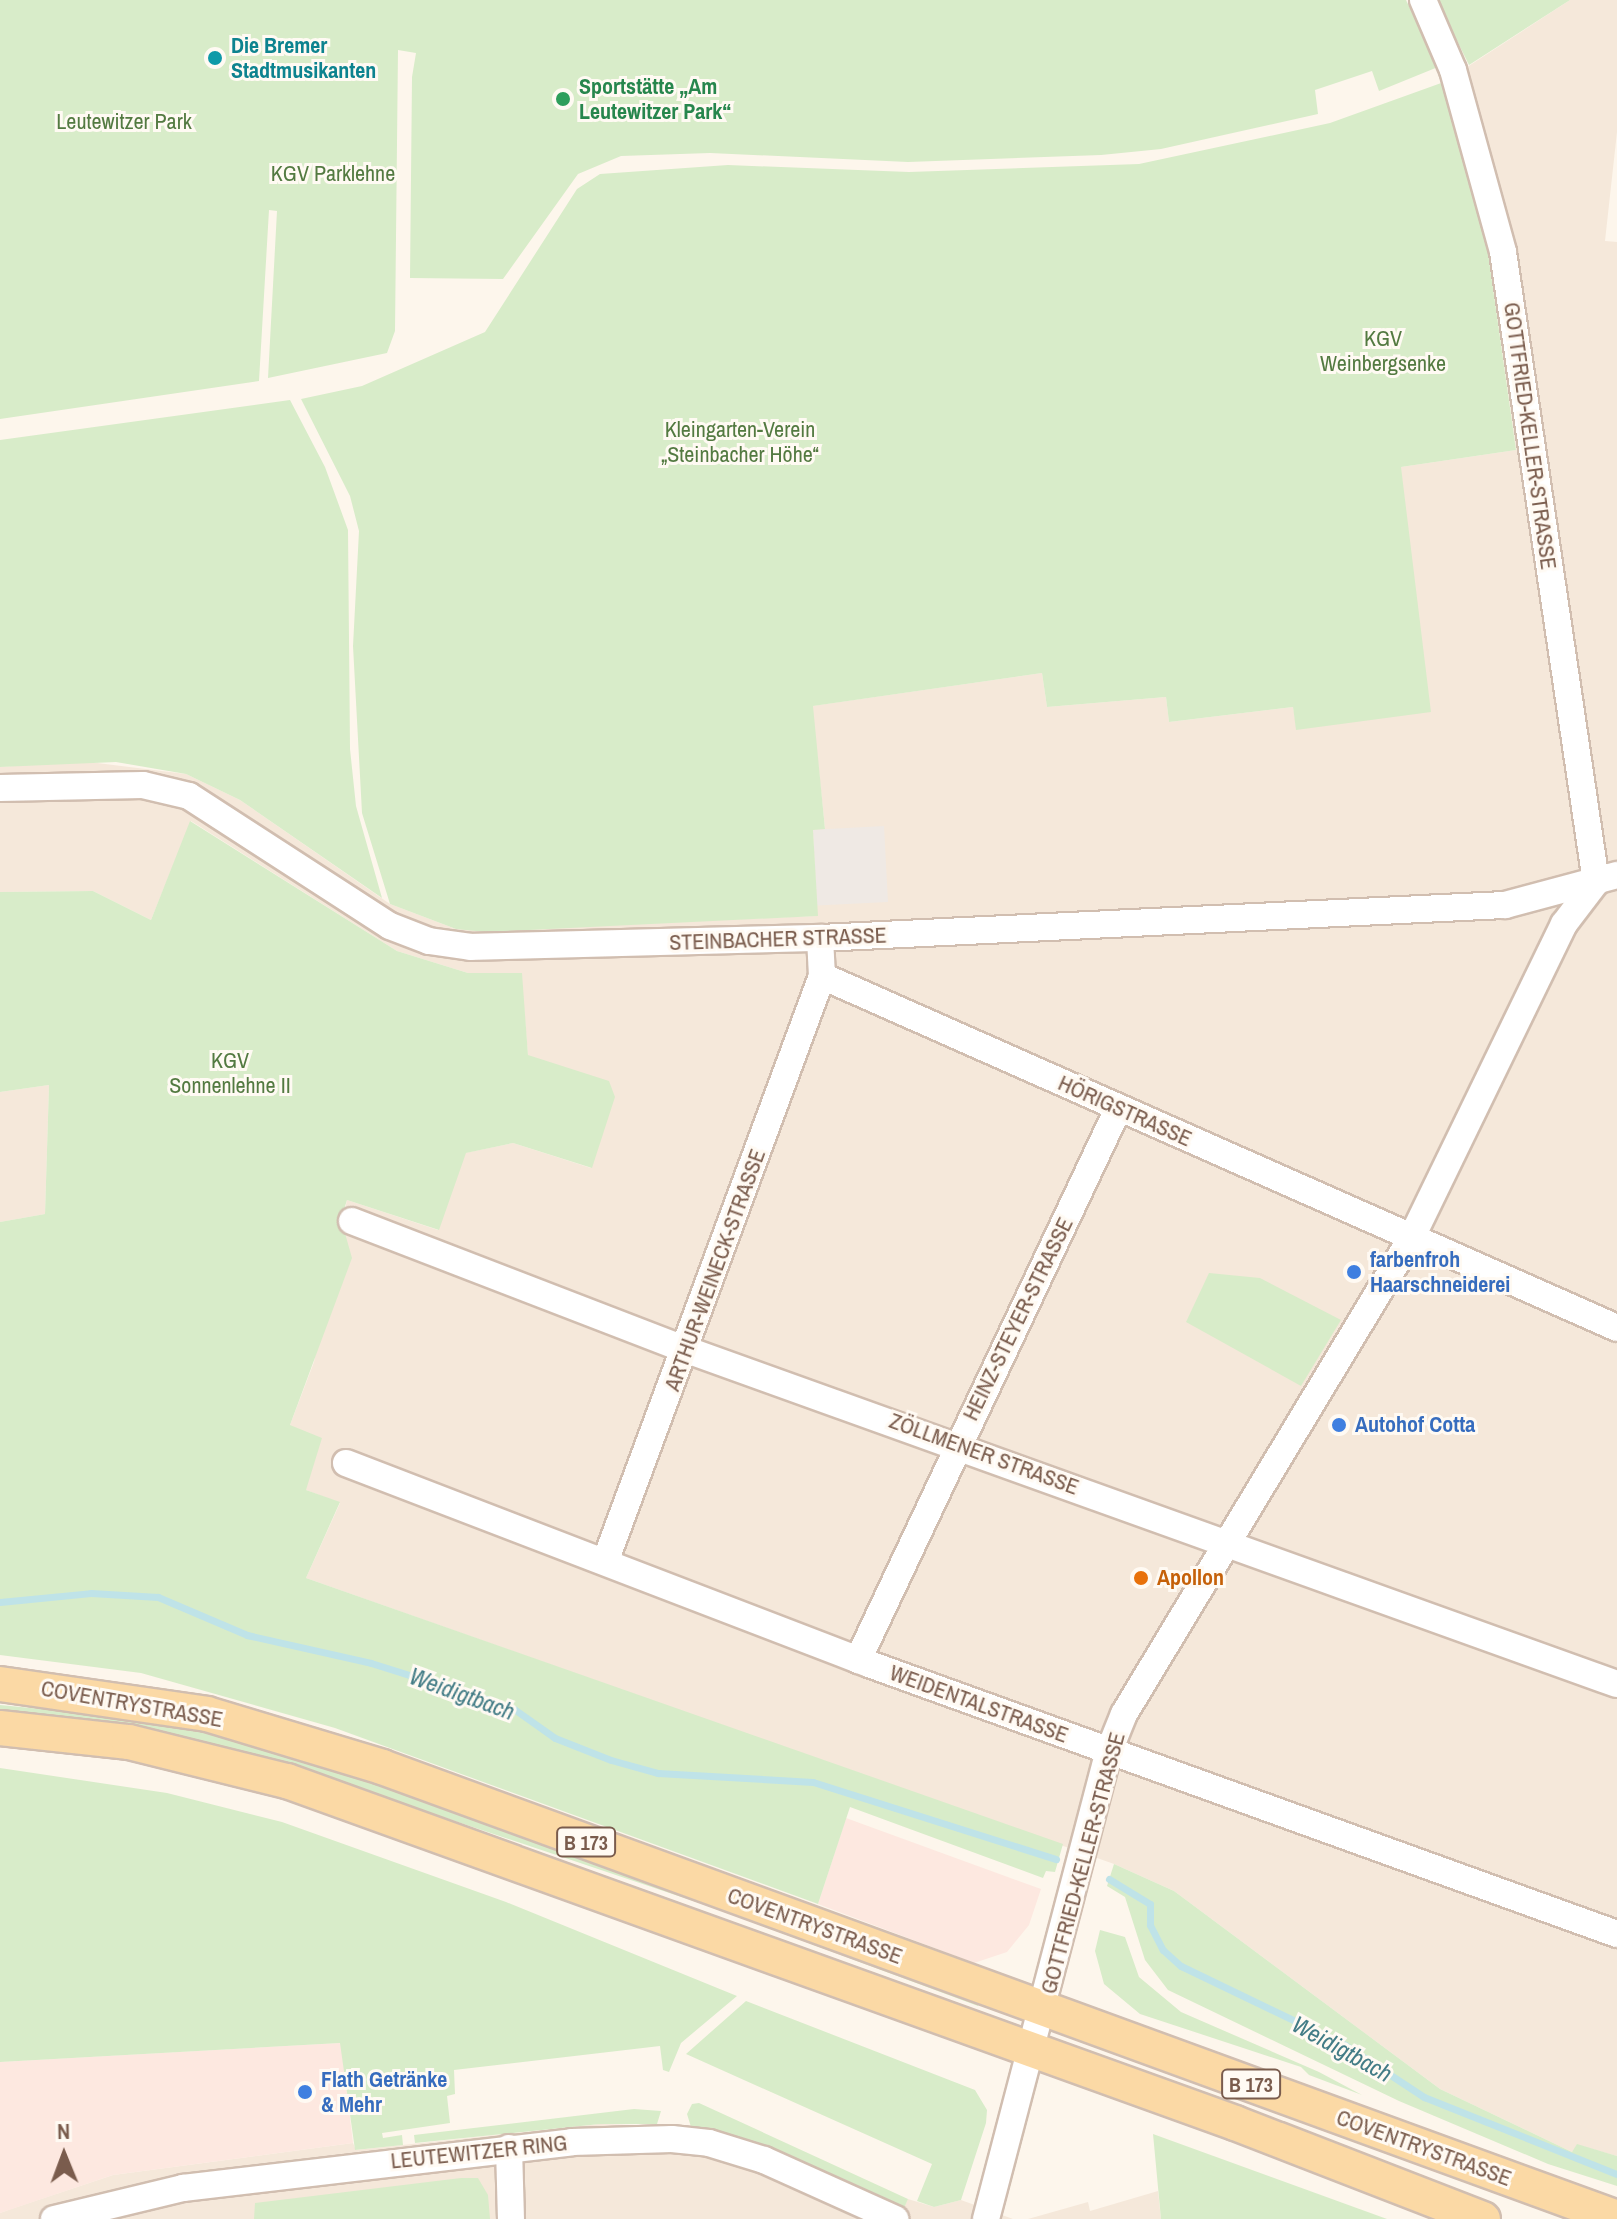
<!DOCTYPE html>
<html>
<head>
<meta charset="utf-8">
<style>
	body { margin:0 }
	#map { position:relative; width:1617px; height:2219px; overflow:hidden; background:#fdf6ec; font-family:"Archivo Narrow",sans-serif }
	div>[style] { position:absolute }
	.residential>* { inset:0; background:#f5e8da }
	.commercial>* { inset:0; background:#fde8e0 }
	.industrial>* { inset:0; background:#efe9e4; transform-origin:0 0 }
	.green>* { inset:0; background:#d8ecc9 }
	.stream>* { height:7px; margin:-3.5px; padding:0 3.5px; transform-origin:3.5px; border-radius:3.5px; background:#bfe3e8 }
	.roads { filter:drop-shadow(2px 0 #d1beb0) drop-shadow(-2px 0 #d1beb0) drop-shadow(0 2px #d1beb0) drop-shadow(0 -2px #d1beb0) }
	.minor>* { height:26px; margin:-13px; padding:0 13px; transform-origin:13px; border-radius:13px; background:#fff }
	.major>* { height:34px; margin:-17px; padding:0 17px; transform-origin:17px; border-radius:17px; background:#fbd9a5 }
	.dots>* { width:22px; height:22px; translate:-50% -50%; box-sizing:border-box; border:4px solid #fffaf3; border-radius:50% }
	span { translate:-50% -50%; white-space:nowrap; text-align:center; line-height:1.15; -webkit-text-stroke:6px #fffaf3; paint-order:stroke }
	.shield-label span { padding:2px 6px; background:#fffaf3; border:2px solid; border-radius:6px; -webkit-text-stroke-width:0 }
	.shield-label { font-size:20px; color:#7a5c4d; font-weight:700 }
	.culture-label { font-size:22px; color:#0d838f; font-weight:700 }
	.left { translate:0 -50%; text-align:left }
	.leisure-label { font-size:22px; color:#27864d; font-weight:700 }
	.park-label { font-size:22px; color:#537a41 }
	.street-label { font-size:22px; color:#7a5c4d }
	.shop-label { font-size:22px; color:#366cbe; font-weight:700 }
	.food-label { font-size:22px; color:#c56008; font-weight:700 }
	.water-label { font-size:24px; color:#437c86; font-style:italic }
	.north { position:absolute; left:24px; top:2115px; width:80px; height:80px; -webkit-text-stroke:6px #fffaf3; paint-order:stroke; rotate:359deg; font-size:22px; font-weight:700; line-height:32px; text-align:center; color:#7a5c4d }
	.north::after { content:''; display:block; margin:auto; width:28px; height:36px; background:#7a5c4d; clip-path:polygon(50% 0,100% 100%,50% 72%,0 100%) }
</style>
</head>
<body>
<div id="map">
	<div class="residential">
		<i style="clip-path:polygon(1570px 0,1617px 0,1617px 132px,1605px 241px,1617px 242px,1617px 2156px,1578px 2145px,1572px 2152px,1440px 2089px,1174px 1891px,1114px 1864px,306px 1578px,340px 1503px,306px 1490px,290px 1425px,314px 1362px,347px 1200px,438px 1230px,465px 1153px,513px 1143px,591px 1168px,528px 1055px,521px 973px,468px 973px,397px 951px,191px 821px,151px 920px,93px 891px,0 892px,0 767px,81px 761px,186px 774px,240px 800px,390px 904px,456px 929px,817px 916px,813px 829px,825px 828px,812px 706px,1042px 673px,1047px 707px,1166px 697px,1169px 722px,1293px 707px,1297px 730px,1401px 467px,1516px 450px,1484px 225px,1444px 82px)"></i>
		<i style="clip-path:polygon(49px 1085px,45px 1214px,0 1222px,0 1092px)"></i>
		<i style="clip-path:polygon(600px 2124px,691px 2127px,787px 2155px,903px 2208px,908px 2199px,934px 2207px,961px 2200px,1013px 2219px,0 2219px,0 2213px,11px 2209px,113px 2175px,353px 2143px,356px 2150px)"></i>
		<i style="clip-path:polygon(1158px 2191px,1161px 2219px,1028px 2219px,1088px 2202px,1090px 2211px)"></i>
	</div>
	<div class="commercial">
		<i style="clip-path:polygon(846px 1818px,1041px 1889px,1029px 1925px,1007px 1952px,974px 1963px,818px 1904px)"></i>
		<i style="clip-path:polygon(341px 2043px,353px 2143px,113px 2175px,0 2213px,0 2062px)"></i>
	</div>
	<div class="industrial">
		<i style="left:884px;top:826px;width:76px;height:71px;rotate:87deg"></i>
	</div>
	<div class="green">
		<i style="clip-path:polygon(0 0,1406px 0,1438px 67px,1379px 91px,1372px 71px,1315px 90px,1318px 114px,1161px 149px,1101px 155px,908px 162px,710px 153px,621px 156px,578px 174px,503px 279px,410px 278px,412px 77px,416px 53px,398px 50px,395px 331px,387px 353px,268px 378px,277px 211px,269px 210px,259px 381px,0 419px)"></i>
		<i style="clip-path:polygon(1437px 0,1570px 0,1469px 65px)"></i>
		<i style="clip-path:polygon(1444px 82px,1484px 225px,1516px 450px,1401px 467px,1431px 712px,1296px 730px,1293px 707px,1169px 722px,1166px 697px,1047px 707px,1042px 673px,813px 706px,825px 829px,813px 830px,818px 916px,486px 932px,456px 929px,390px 904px,362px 813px,353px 646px,359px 531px,350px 496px,301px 399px,362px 386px,485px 332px,577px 189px,600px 174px,728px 165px,909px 172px,1139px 164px,1330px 123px)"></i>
		<i style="clip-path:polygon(290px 400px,325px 467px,348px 530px,350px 749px,356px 806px,382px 898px,240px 800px,186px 774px,116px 762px,0 767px,0 440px)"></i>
		<i style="clip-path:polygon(190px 821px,397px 951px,468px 973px,522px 973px,528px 1055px,609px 1081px,615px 1097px,592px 1168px,513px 1143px,466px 1153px,439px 1230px,347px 1200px,341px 1219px,352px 1258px,290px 1425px,322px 1438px,306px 1490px,340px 1502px,306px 1578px,1063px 1844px,1055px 1872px,1046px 1871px,1043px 1878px,850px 1807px,818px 1904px,335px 1728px,141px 1673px,0 1655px,0 1222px,45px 1214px,49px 1085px,0 1092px,0 892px,93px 891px,151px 920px)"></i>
		<i style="clip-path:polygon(1209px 1273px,1260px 1278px,1341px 1320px,1301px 1386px,1186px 1322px)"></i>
		<i style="clip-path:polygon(0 1705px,164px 1721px,249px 1737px,982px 1996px,978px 2006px,717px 1909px,285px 1764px,171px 1735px,0 1713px)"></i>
		<i style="clip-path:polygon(0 1768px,167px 1793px,282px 1822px,506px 1902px,737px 1996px,681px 2043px,669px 2072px,663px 2070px,660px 2046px,454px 2070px,455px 2094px,447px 2096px,450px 2123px,382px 2133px,383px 2138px,402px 2135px,403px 2145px,355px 2150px,340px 2043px,0 2062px)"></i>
		<i style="clip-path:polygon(1114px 1864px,1174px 1891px,1440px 2089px,1572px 2152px,1577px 2144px,1617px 2156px,1617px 2186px,1548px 2164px,1399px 2101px,1168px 1990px,1145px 1960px,1125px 1897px,1107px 1886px)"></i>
		<i style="clip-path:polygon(1100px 1930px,1125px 1937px,1139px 1977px,1181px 2012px,1319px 2072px,1362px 2095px,1309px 2075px,1301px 2067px,1140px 2014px,1104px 1984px,1095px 1951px)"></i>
		<i style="clip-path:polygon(746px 2001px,975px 2090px,987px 2110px,986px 2123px,961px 2200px,934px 2207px,917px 2201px,932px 2164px,686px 2054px)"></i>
		<i style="clip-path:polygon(699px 2103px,908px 2199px,904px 2208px,787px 2155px,691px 2127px,687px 2114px,692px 2104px)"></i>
		<i style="clip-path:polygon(634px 2109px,661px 2111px,657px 2124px,600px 2124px,415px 2143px,414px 2135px)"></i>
		<i style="clip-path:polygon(1153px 2134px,1387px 2219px,1161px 2219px)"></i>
		<i style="clip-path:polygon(461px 2178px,478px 2178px,488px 2195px,490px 2219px,254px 2219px,255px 2203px)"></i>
	</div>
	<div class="stream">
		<i style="left:0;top:1602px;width:91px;rotate:-5.6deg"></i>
		<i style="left:91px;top:1593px;width:67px;rotate:3.4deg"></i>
		<i style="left:158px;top:1597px;width:97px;rotate:23.1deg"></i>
		<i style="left:247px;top:1635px;width:127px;rotate:12.7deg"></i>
		<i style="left:371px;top:1663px;width:124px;rotate:17.4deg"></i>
		<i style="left:489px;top:1700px;width:27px;rotate:20deg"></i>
		<i style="left:514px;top:1709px;width:50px;rotate:35.3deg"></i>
		<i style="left:555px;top:1738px;width:60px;rotate:21.4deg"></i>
		<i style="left:611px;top:1760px;width:49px;rotate:15.5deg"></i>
		<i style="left:658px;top:1773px;width:155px;rotate:3.3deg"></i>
		<i style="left:813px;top:1782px;width:255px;rotate:17.6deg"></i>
		<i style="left:1109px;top:1879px;width:48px;rotate:31.4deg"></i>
		<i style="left:1150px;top:1904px;width:21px;rotate:90deg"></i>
		<i style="left:1150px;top:1925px;width:28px;rotate:63deg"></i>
		<i style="left:1163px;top:1950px;width:24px;rotate:42deg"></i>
		<i style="left:1181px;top:1966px;width:182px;rotate:25.7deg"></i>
		<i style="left:1345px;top:2045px;width:95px;rotate:33.4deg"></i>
		<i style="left:1424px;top:2097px;width:208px;rotate:21.8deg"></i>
	</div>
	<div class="roads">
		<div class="minor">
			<i style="left:1423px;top:0;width:76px;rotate:66.8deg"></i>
			<i style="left:1453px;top:70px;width:189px;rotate:74.6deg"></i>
			<i style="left:1503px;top:252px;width:637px;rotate:81.6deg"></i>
			<i style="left:0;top:788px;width:143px;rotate:-1.2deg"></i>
			<i style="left:143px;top:785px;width:47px;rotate:13.4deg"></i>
			<i style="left:189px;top:796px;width:239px;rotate:32.9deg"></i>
			<i style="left:390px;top:926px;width:42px;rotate:21deg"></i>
			<i style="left:429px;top:941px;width:42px;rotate:8.1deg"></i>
			<i style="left:471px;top:947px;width:349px;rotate:-1.5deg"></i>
			<i style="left:820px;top:938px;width:686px;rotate:-2.76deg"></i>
			<i style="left:1505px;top:905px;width:116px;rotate:-15deg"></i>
			<i style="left:820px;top:938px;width:38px;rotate:87deg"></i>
			<i style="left:822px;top:976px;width:869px;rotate:23.88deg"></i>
			<i style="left:352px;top:1221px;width:359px;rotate:21.1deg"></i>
			<i style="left:687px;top:1350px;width:988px;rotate:19.76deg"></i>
			<i style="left:346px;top:1463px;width:560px;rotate:21.02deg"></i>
			<i style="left:869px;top:1664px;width:795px;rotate:19.85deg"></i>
			<i style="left:605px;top:1562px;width:625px;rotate:-69.68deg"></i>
			<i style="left:858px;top:1660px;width:609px;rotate:-64.74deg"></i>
			<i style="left:509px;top:2148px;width:71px;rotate:88.4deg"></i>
			<i style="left:54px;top:2219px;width:133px;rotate:-13.5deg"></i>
			<i style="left:183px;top:2188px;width:392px;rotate:-6.7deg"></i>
			<i style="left:572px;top:2142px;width:100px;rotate:-1.7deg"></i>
			<i style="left:672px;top:2139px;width:37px;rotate:6deg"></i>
			<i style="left:709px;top:2143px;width:58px;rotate:17.2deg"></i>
			<i style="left:764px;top:2160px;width:144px;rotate:24.2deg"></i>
			<i style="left:986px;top:2219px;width:484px;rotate:-75.3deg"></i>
			<i style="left:1109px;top:1751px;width:40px;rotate:-68deg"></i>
			<i style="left:1124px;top:1714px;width:557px;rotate:-58.88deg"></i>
			<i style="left:1412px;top:1237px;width:348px;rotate:-64.1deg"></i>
			<i style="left:1564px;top:924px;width:53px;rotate:-52.7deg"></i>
		</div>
		<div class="major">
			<i style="left:0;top:1684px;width:209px;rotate:8.2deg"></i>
			<i style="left:207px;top:1714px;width:183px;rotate:16.8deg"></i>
			<i style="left:382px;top:1767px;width:1315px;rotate:20.06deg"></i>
			<i style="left:0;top:1728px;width:130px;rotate:6.2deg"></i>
			<i style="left:129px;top:1742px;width:163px;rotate:13.9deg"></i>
			<i style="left:287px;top:1781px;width:1008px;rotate:19.84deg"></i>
			<i style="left:1235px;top:2123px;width:266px;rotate:21.2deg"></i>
		</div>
	</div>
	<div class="dots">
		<i style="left:215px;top:58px;background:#0f9aa8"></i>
		<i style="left:563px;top:99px;background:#2e9e5b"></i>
		<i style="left:1354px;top:1272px;background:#3f7fe0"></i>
		<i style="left:1339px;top:1425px;background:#3f7fe0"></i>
		<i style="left:1141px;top:1578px;background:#e8710a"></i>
		<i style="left:305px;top:2092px;background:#3f7fe0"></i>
	</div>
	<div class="shield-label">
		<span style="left:586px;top:1842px">B 173</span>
		<span style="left:1251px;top:2084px">B 173</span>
	</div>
	<div class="culture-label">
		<span class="left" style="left:231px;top:58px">Die Bremer<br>Stadtmusikanten</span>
	</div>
	<div class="leisure-label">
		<span class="left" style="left:579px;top:99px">Sportstätte „Am<br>Leutewitzer Park“</span>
	</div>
	<div class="park-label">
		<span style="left:124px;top:122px">Leutewitzer Park</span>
		<span style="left:333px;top:174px">KGV Parklehne</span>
		<span style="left:1383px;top:351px">KGV<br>Weinbergsenke</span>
		<span style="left:740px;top:442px">Kleingarten-Verein<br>„Steinbacher Höhe“</span>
		<span style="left:230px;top:1073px">KGV<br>Sonnenlehne II</span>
	</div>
	<div class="street-label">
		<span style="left:1530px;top:436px;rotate:82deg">GOTTFRIED-KELLER-STRASSE</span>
		<span style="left:778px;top:939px;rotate:-2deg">STEINBACHER STRASSE</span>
		<span style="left:1125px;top:1111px;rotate:24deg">HÖRIGSTRASSE</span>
		<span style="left:715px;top:1270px;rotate:-70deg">ARTHUR-WEINECK-STRASSE</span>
		<span style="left:1018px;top:1319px;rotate:-64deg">HEINZ-STEYER-STRASSE</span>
		<span style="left:984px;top:1454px;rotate:20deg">ZÖLLMENER STRASSE</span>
		<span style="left:132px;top:1704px;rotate:10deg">COVENTRYSTRASSE</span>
		<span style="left:979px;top:1704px;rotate:20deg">WEIDENTALSTRASSE</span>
		<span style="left:1083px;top:1863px;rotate:-75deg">GOTTFRIED-KELLER-STRASSE</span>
		<span style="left:815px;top:1926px;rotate:20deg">COVENTRYSTRASSE</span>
		<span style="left:1424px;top:2148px;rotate:20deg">COVENTRYSTRASSE</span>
		<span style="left:479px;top:2152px;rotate:-6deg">LEUTEWITZER RING</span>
	</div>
	<div class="shop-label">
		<span class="left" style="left:1370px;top:1272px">farbenfroh<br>Haarschneiderei</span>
		<span class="left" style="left:1355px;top:1425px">Autohof Cotta</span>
		<span class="left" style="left:321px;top:2092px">Flath Getränke<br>&amp; Mehr</span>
	</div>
	<div class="food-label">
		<span class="left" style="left:1157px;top:1578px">Apollon</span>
	</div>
	<div class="water-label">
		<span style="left:462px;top:1694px;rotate:20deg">Weidigtbach</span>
		<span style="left:1342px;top:2049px;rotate:29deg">Weidigtbach</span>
	</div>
	<div class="north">N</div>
</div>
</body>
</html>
